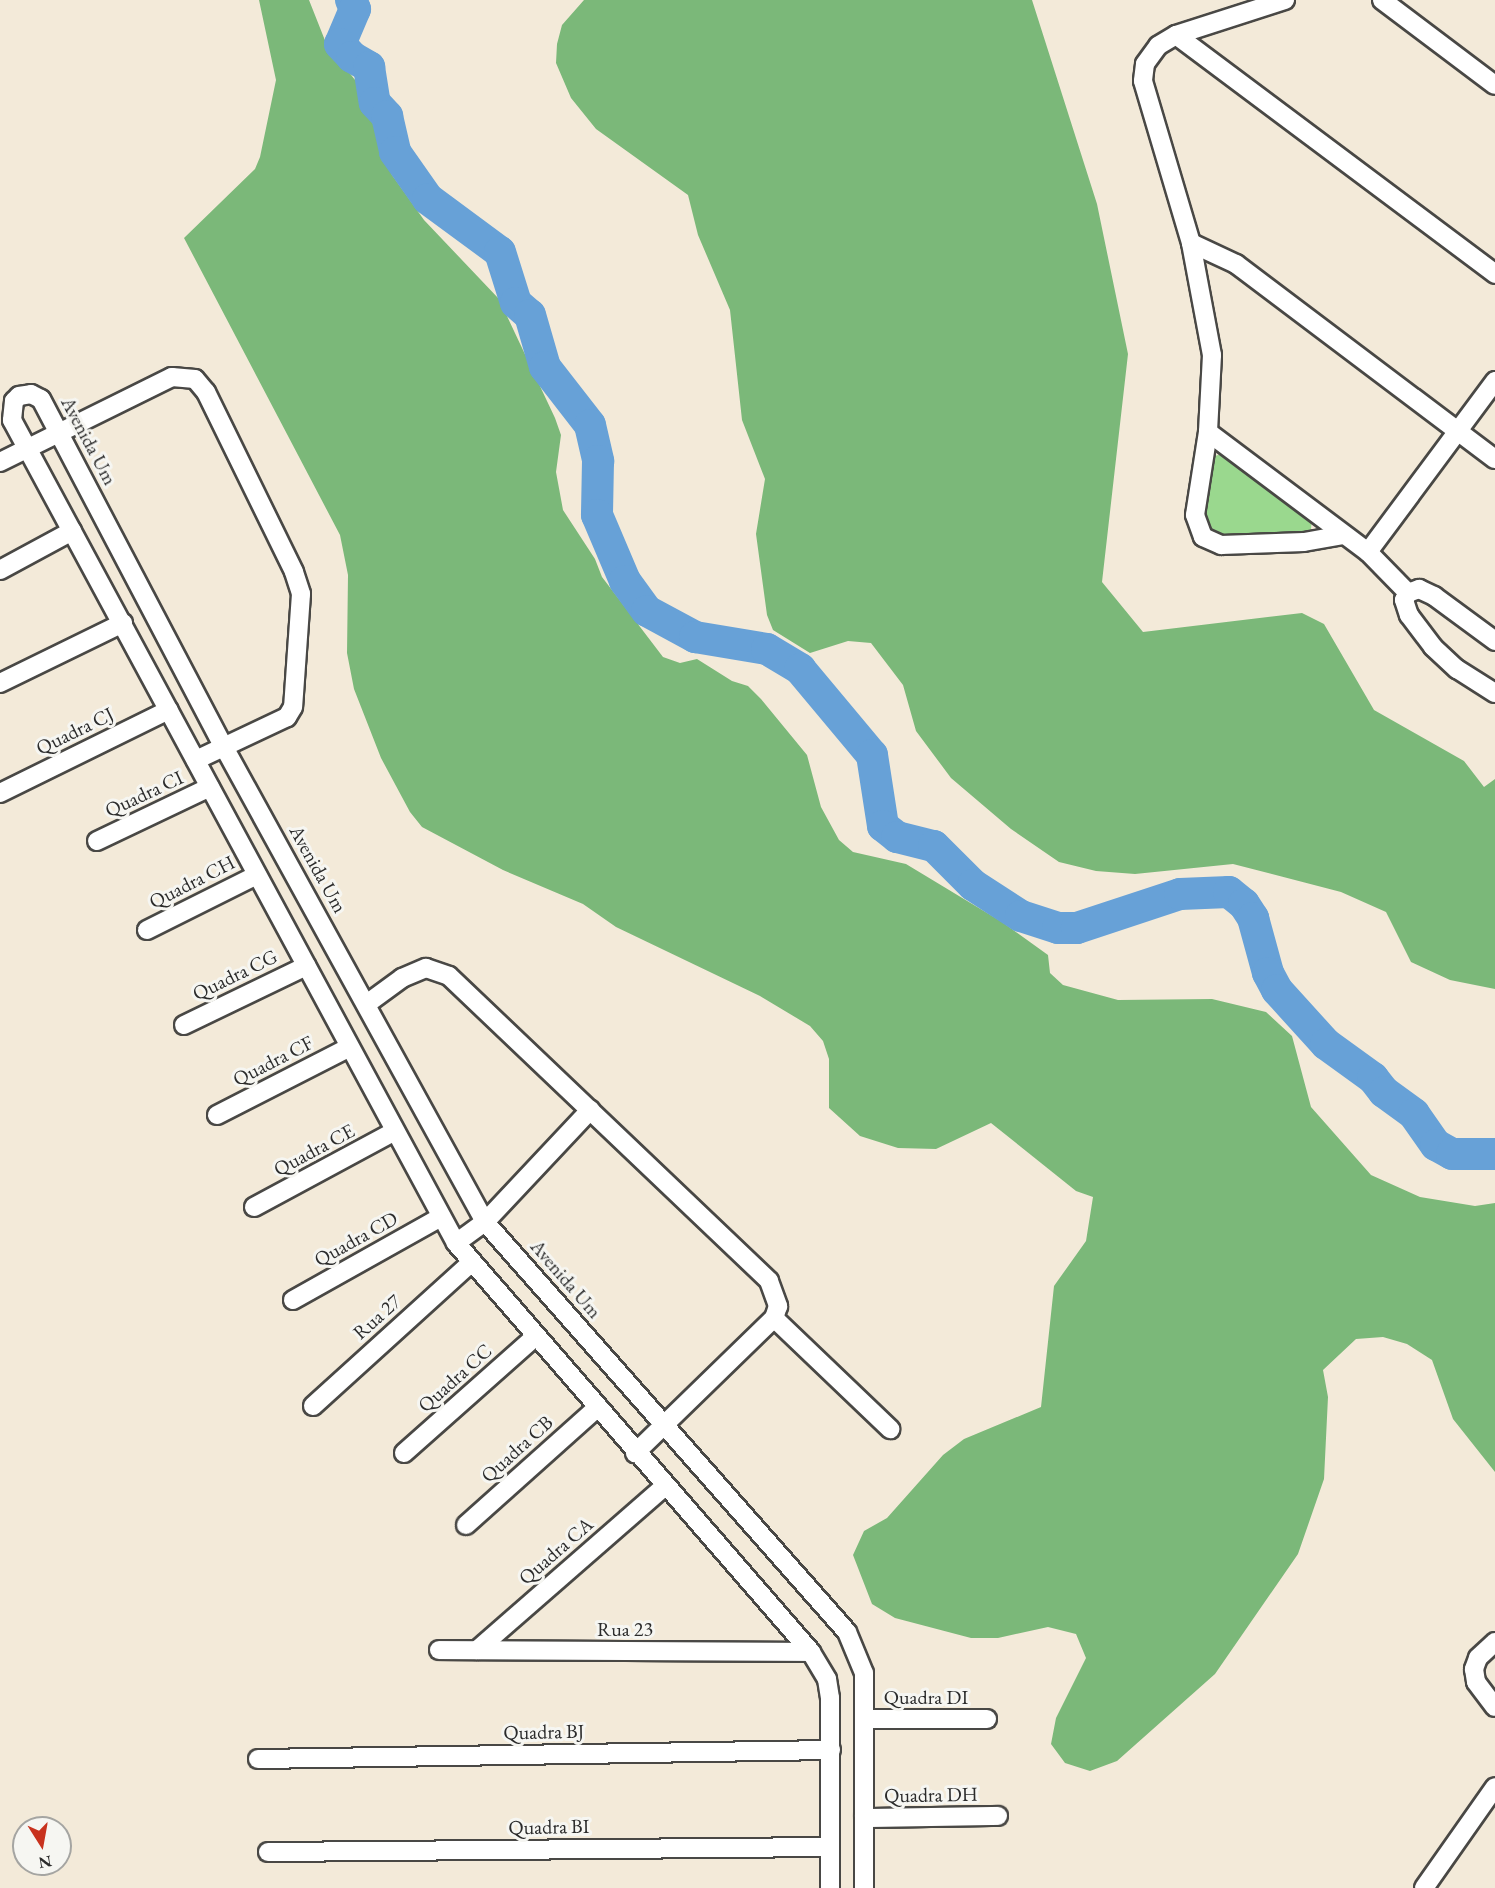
<!DOCTYPE html>
<html>
<head>
<meta charset="utf-8">
<style>
	body { margin:0 }
	#map { position:relative; width:1495px; height:1888px; overflow:hidden; background:#f3ead9; font-family:"EB Garamond",serif }
	div>[style] { position:absolute }
	.green>* { inset:0; background:#9ad88e }
	.forest>* { inset:0; background:#7bb879 }
	.river>* { height:32px; margin:-16px; padding:0 16px; transform-origin:16px; border-radius:16px; background:#67a1d7 }
	.roads { filter:drop-shadow(2px 0 #494845) drop-shadow(-2px 0 #494845) drop-shadow(0 2px #494845) drop-shadow(0 -2px #494845) }
	.minor>* { height:18px; margin:-9px; padding:0 9px; transform-origin:9px; border-radius:9px; background:#fff }
	span { translate:-50% -50%; white-space:nowrap; text-align:center; line-height:1.15; -webkit-text-stroke:6px #f6f6f2; paint-order:stroke }
	.street-label { font-size:20px; color:#2b2b2b }
	.north { position:absolute; left:12px; top:1816px; width:60px; height:60px; box-sizing:border-box; background:#f6f6f2; border:2px solid #a5a5a2; border-radius:50%; rotate:169deg; font-size:16px; font-weight:700; line-height:24px; text-align:center; color:#2b2b2b }
	.north::after { content:''; display:block; margin:auto; width:21px; height:27px; background:#c8321e; clip-path:polygon(50% 0,100% 100%,50% 72%,0 100%) }
</style>
</head>
<body>
<div id="map">
	<div class="green">
		<i style="clip-path:polygon(1227px 452px,1312px 517px,1311px 529px,1307px 534px,1223px 538px,1213px 536px,1203px 518px,1212px 457px)"></i>
	</div>
	<div class="forest">
		<i style="clip-path:polygon(259px 0,309px 0,326px 43px,359px 85px,392px 175px,424px 220px,499px 299px,555px 418px,561px 435px,556px 472px,563px 510px,595px 559px,602px 577px,663px 657px,680px 663px,697px 659px,732px 681px,748px 686px,761px 699px,807px 755px,821px 807px,839px 840px,853px 852px,906px 864px,1002px 922px,1048px 955px,1050px 973px,1063px 985px,1118px 1000px,1212px 999px,1266px 1012px,1292px 1036px,1311px 1107px,1371px 1175px,1420px 1197px,1475px 1206px,1495px 1203px,1495px 1472px,1453px 1419px,1432px 1360px,1407px 1344px,1383px 1337px,1356px 1339px,1323px 1370px,1328px 1397px,1324px 1479px,1298px 1554px,1215px 1674px,1117px 1761px,1090px 1771px,1065px 1763px,1051px 1744px,1056px 1718px,1086px 1658px,1076px 1634px,1048px 1627px,998px 1638px,971px 1638px,895px 1618px,872px 1604px,853px 1555px,864px 1531px,887px 1518px,943px 1455px,964px 1439px,1041px 1407px,1054px 1286px,1086px 1241px,1093px 1197px,1076px 1191px,991px 1123px,936px 1149px,898px 1148px,860px 1136px,829px 1108px,829px 1059px,823px 1041px,810px 1026px,760px 996px,616px 927px,583px 904px,503px 870px,422px 827px,410px 812px,381px 758px,354px 689px,347px 653px,348px 575px,340px 535px,184px 238px,255px 169px,260px 157px,276px 80px)"></i>
		<i style="clip-path:polygon(584px 0,1032px 0,1097px 204px,1128px 354px,1102px 582px,1143px 632px,1302px 613px,1324px 624px,1374px 710px,1464px 761px,1484px 787px,1495px 779px,1495px 989px,1450px 980px,1411px 962px,1386px 912px,1341px 892px,1233px 864px,1135px 874px,1096px 871px,1059px 862px,1011px 829px,951px 778px,916px 731px,903px 685px,871px 643px,848px 641px,810px 653px,773px 630px,767px 615px,756px 534px,765px 479px,742px 420px,730px 310px,698px 235px,688px 195px,596px 129px,571px 98px,556px 63px,557px 44px,562px 25px)"></i>
	</div>
	<div class="river">
		<i style="left:351px;top:0;width:10px;rotate:66deg"></i>
		<i style="left:355px;top:9px;width:38px;rotate:113deg"></i>
		<i style="left:340px;top:44px;width:18px;rotate:47deg"></i>
		<i style="left:352px;top:57px;width:20px;rotate:30deg"></i>
		<i style="left:369px;top:67px;width:36px;rotate:81deg"></i>
		<i style="left:375px;top:103px;width:18px;rotate:47deg"></i>
		<i style="left:387px;top:116px;width:37px;rotate:77deg"></i>
		<i style="left:395px;top:152px;width:57px;rotate:54.9deg"></i>
		<i style="left:428px;top:199px;width:89px;rotate:36.4deg"></i>
		<i style="left:500px;top:252px;width:53px;rotate:72.6deg"></i>
		<i style="left:516px;top:303px;width:18px;rotate:41deg"></i>
		<i style="left:530px;top:315px;width:54px;rotate:73.9deg"></i>
		<i style="left:545px;top:367px;width:73px;rotate:52.2deg"></i>
		<i style="left:590px;top:425px;width:37px;rotate:77deg"></i>
		<i style="left:598px;top:461px;width:54px;rotate:91.1deg"></i>
		<i style="left:597px;top:515px;width:72px;rotate:67deg"></i>
		<i style="left:625px;top:581px;width:37px;rotate:54deg"></i>
		<i style="left:647px;top:611px;width:55px;rotate:28.4deg"></i>
		<i style="left:695px;top:637px;width:73px;rotate:9.5deg"></i>
		<i style="left:767px;top:649px;width:39px;rotate:31deg"></i>
		<i style="left:800px;top:669px;width:112px;rotate:50.1deg"></i>
		<i style="left:872px;top:755px;width:72px;rotate:81.2deg"></i>
		<i style="left:883px;top:826px;width:18px;rotate:38deg"></i>
		<i style="left:897px;top:837px;width:38px;rotate:14deg"></i>
		<i style="left:934px;top:846px;width:55px;rotate:45deg"></i>
		<i style="left:973px;top:885px;width:57px;rotate:32.9deg"></i>
		<i style="left:1021px;top:916px;width:39px;rotate:18deg"></i>
		<i style="left:1058px;top:928px;width:19px"></i>
		<i style="left:1077px;top:928px;width:108px;rotate:-18.3deg"></i>
		<i style="left:1180px;top:894px;width:49px;rotate:-2.3deg"></i>
		<i style="left:1229px;top:892px;width:19px;rotate:39deg"></i>
		<i style="left:1244px;top:904px;width:17px;rotate:57deg"></i>
		<i style="left:1253px;top:918px;width:57px;rotate:74.7deg"></i>
		<i style="left:1268px;top:973px;width:19px;rotate:62deg"></i>
		<i style="left:1277px;top:990px;width:73px;rotate:47.8deg"></i>
		<i style="left:1326px;top:1044px;width:58px;rotate:35.9deg"></i>
		<i style="left:1373px;top:1078px;width:18px;rotate:52deg"></i>
		<i style="left:1384px;top:1092px;width:37px;rotate:36deg"></i>
		<i style="left:1414px;top:1114px;width:38px;rotate:55deg"></i>
		<i style="left:1436px;top:1145px;width:18px;rotate:29deg"></i>
		<i style="left:1452px;top:1154px;width:43px"></i>
	</div>
	<div class="roads">
		<div class="minor">
			<i style="left:1285px;top:0;width:114px;rotate:162.2deg"></i>
			<i style="left:1176px;top:35px;width:21px;rotate:149deg"></i>
			<i style="left:1158px;top:46px;width:22px;rotate:126deg"></i>
			<i style="left:1145px;top:64px;width:17px;rotate:97deg"></i>
			<i style="left:1143px;top:81px;width:169px;rotate:73.5deg"></i>
			<i style="left:1191px;top:243px;width:114px;rotate:79.4deg"></i>
			<i style="left:1212px;top:355px;width:77px;rotate:93deg"></i>
			<i style="left:1208px;top:432px;width:84px;rotate:98.9deg"></i>
			<i style="left:1195px;top:515px;width:23px;rotate:70deg"></i>
			<i style="left:1203px;top:537px;width:20px;rotate:24deg"></i>
			<i style="left:1221px;top:545px;width:83px;rotate:-2.1deg"></i>
			<i style="left:1304px;top:542px;width:39px;rotate:-10deg"></i>
			<i style="left:1382px;top:0;width:141px;rotate:37deg"></i>
			<i style="left:1176px;top:35px;width:399px;rotate:36.8deg"></i>
			<i style="left:1191px;top:243px;width:50px;rotate:25deg"></i>
			<i style="left:1236px;top:264px;width:324px;rotate:37deg"></i>
			<i style="left:1208px;top:432px;width:200px;rotate:36.9deg"></i>
			<i style="left:1368px;top:552px;width:57px;rotate:45.7deg"></i>
			<i style="left:0;top:462px;width:192px;rotate:-26.3deg"></i>
			<i style="left:172px;top:377px;width:23px;rotate:5deg"></i>
			<i style="left:195px;top:379px;width:17px;rotate:50deg"></i>
			<i style="left:206px;top:392px;width:200px;rotate:63.9deg"></i>
			<i style="left:294px;top:572px;width:23px;rotate:72deg"></i>
			<i style="left:301px;top:594px;width:113px;rotate:94deg"></i>
			<i style="left:293px;top:707px;width:12px;rotate:121deg"></i>
			<i style="left:287px;top:717px;width:101px;rotate:154.7deg"></i>
			<i style="left:1368px;top:552px;width:213px;rotate:-53.4deg"></i>
			<i style="left:0;top:570px;width:82px;rotate:-28.4deg"></i>
			<i style="left:1408px;top:593px;width:8px;rotate:120deg"></i>
			<i style="left:1404px;top:600px;width:16px;rotate:72deg"></i>
			<i style="left:1409px;top:615px;width:40px;rotate:53deg"></i>
			<i style="left:1433px;top:647px;width:33px;rotate:43deg"></i>
			<i style="left:1457px;top:669px;width:45px;rotate:32.3deg"></i>
			<i style="left:1408px;top:593px;width:12px;rotate:-20deg"></i>
			<i style="left:1419px;top:589px;width:17px;rotate:25deg"></i>
			<i style="left:1434px;top:596px;width:76px;rotate:36.4deg"></i>
			<i style="left:0;top:683px;width:137px;rotate:-26deg"></i>
			<i style="left:0;top:793px;width:188px;rotate:-26.2deg"></i>
			<i style="left:97px;top:841px;width:125px;rotate:-25.5deg"></i>
			<i style="left:147px;top:930px;width:123px;rotate:-26.6deg"></i>
			<i style="left:368px;top:1003px;width:42px;rotate:-36.3deg"></i>
			<i style="left:402px;top:978px;width:26px;rotate:-23deg"></i>
			<i style="left:426px;top:968px;width:24px;rotate:19deg"></i>
			<i style="left:449px;top:976px;width:442px;rotate:43.6deg"></i>
			<i style="left:769px;top:1281px;width:27px;rotate:70deg"></i>
			<i style="left:778px;top:1306px;width:13px;rotate:108deg"></i>
			<i style="left:774px;top:1318px;width:194px;rotate:135.8deg"></i>
			<i style="left:184px;top:1025px;width:136px;rotate:-25.8deg"></i>
			<i style="left:217px;top:1115px;width:149px;rotate:-27.1deg"></i>
			<i style="left:254px;top:1207px;width:160px;rotate:-28.3deg"></i>
			<i style="left:456px;top:1243px;width:36px;rotate:-36deg"></i>
			<i style="left:485px;top:1222px;width:154px;rotate:-46.8deg"></i>
			<i style="left:293px;top:1300px;width:170px;rotate:-29.3deg"></i>
			<i style="left:774px;top:1318px;width:161px;rotate:43.7deg"></i>
			<i style="left:313px;top:1406px;width:215px;rotate:-42.2deg"></i>
			<i style="left:404px;top:1453px;width:176px;rotate:-41.6deg"></i>
			<i style="left:466px;top:1525px;width:177px;rotate:-41.8deg"></i>
			<i style="left:1495px;top:1642px;width:23px;rotate:137deg"></i>
			<i style="left:1478px;top:1658px;width:12px;rotate:110deg"></i>
			<i style="left:1474px;top:1669px;width:13px;rotate:81deg"></i>
			<i style="left:1476px;top:1682px;width:31px;rotate:53deg"></i>
			<i style="left:439px;top:1650px;width:372px;rotate:0.3deg"></i>
			<i style="left:477px;top:1650px;width:249px;rotate:-41.1deg"></i>
			<i style="left:864px;top:1719px;width:123px"></i>
			<i style="left:258px;top:1759px;width:573px;rotate:-0.9deg"></i>
			<i style="left:864px;top:1818px;width:134px;rotate:-0.9deg"></i>
			<i style="left:268px;top:1852px;width:562px;rotate:-0.51deg"></i>
			<i style="left:830px;top:1888px;width:190px;rotate:-90deg"></i>
			<i style="left:830px;top:1698px;width:19px;rotate:-99deg"></i>
			<i style="left:827px;top:1679px;width:31px;rotate:-121deg"></i>
			<i style="left:811px;top:1652px;width:542px;rotate:-130.96deg"></i>
			<i style="left:456px;top:1243px;width:935px;rotate:-118.35deg"></i>
			<i style="left:12px;top:420px;width:19px;rotate:-84deg"></i>
			<i style="left:14px;top:401px;width:7px;rotate:-45deg"></i>
			<i style="left:19px;top:396px;width:12px;rotate:-9deg"></i>
			<i style="left:31px;top:394px;width:11px;rotate:27deg"></i>
			<i style="left:41px;top:399px;width:393px;rotate:62.3deg"></i>
			<i style="left:224px;top:747px;width:542px;rotate:61.21deg"></i>
			<i style="left:485px;top:1222px;width:547px;rotate:48.56deg"></i>
			<i style="left:847px;top:1632px;width:44px;rotate:67.5deg"></i>
			<i style="left:864px;top:1673px;width:215px;rotate:90deg"></i>
			<i style="left:1424px;top:1888px;width:123px;rotate:-54.9deg"></i>
		</div>
	</div>
	<div class="street-label">
		<span style="left:89px;top:441px;rotate:62deg">Avenida Um</span>
		<span style="left:75px;top:731px;rotate:-26deg">Quadra CJ</span>
		<span style="left:144px;top:794px;rotate:-25deg">Quadra CI</span>
		<span style="left:318px;top:869px;rotate:61deg">Avenida Um</span>
		<span style="left:192px;top:882px;rotate:-27deg">Quadra CH</span>
		<span style="left:235px;top:975px;rotate:-26deg">Quadra CG</span>
		<span style="left:273px;top:1061px;rotate:-27deg">Quadra CF</span>
		<span style="left:314px;top:1150px;rotate:-28deg">Quadra CE</span>
		<span style="left:356px;top:1239px;rotate:-29deg">Quadra CD</span>
		<span style="left:566px;top:1279px;rotate:49deg">Avenida Um</span>
		<span style="left:377px;top:1317px;rotate:-42deg">Rua 27</span>
		<span style="left:455px;top:1378px;rotate:-42deg">Quadra CC</span>
		<span style="left:517px;top:1449px;rotate:-42deg">Quadra CB</span>
		<span style="left:556px;top:1551px;rotate:-41deg">Quadra CA</span>
		<span style="left:625px;top:1629px">Rua 23</span>
		<span style="left:926px;top:1697px">Quadra DI</span>
		<span style="left:544px;top:1732px;rotate:-1deg">Quadra BJ</span>
		<span style="left:931px;top:1795px;rotate:-1deg">Quadra DH</span>
		<span style="left:549px;top:1827px;rotate:-1deg">Quadra BI</span>
	</div>
	<div class="north">N</div>
</div>
</body>
</html>
